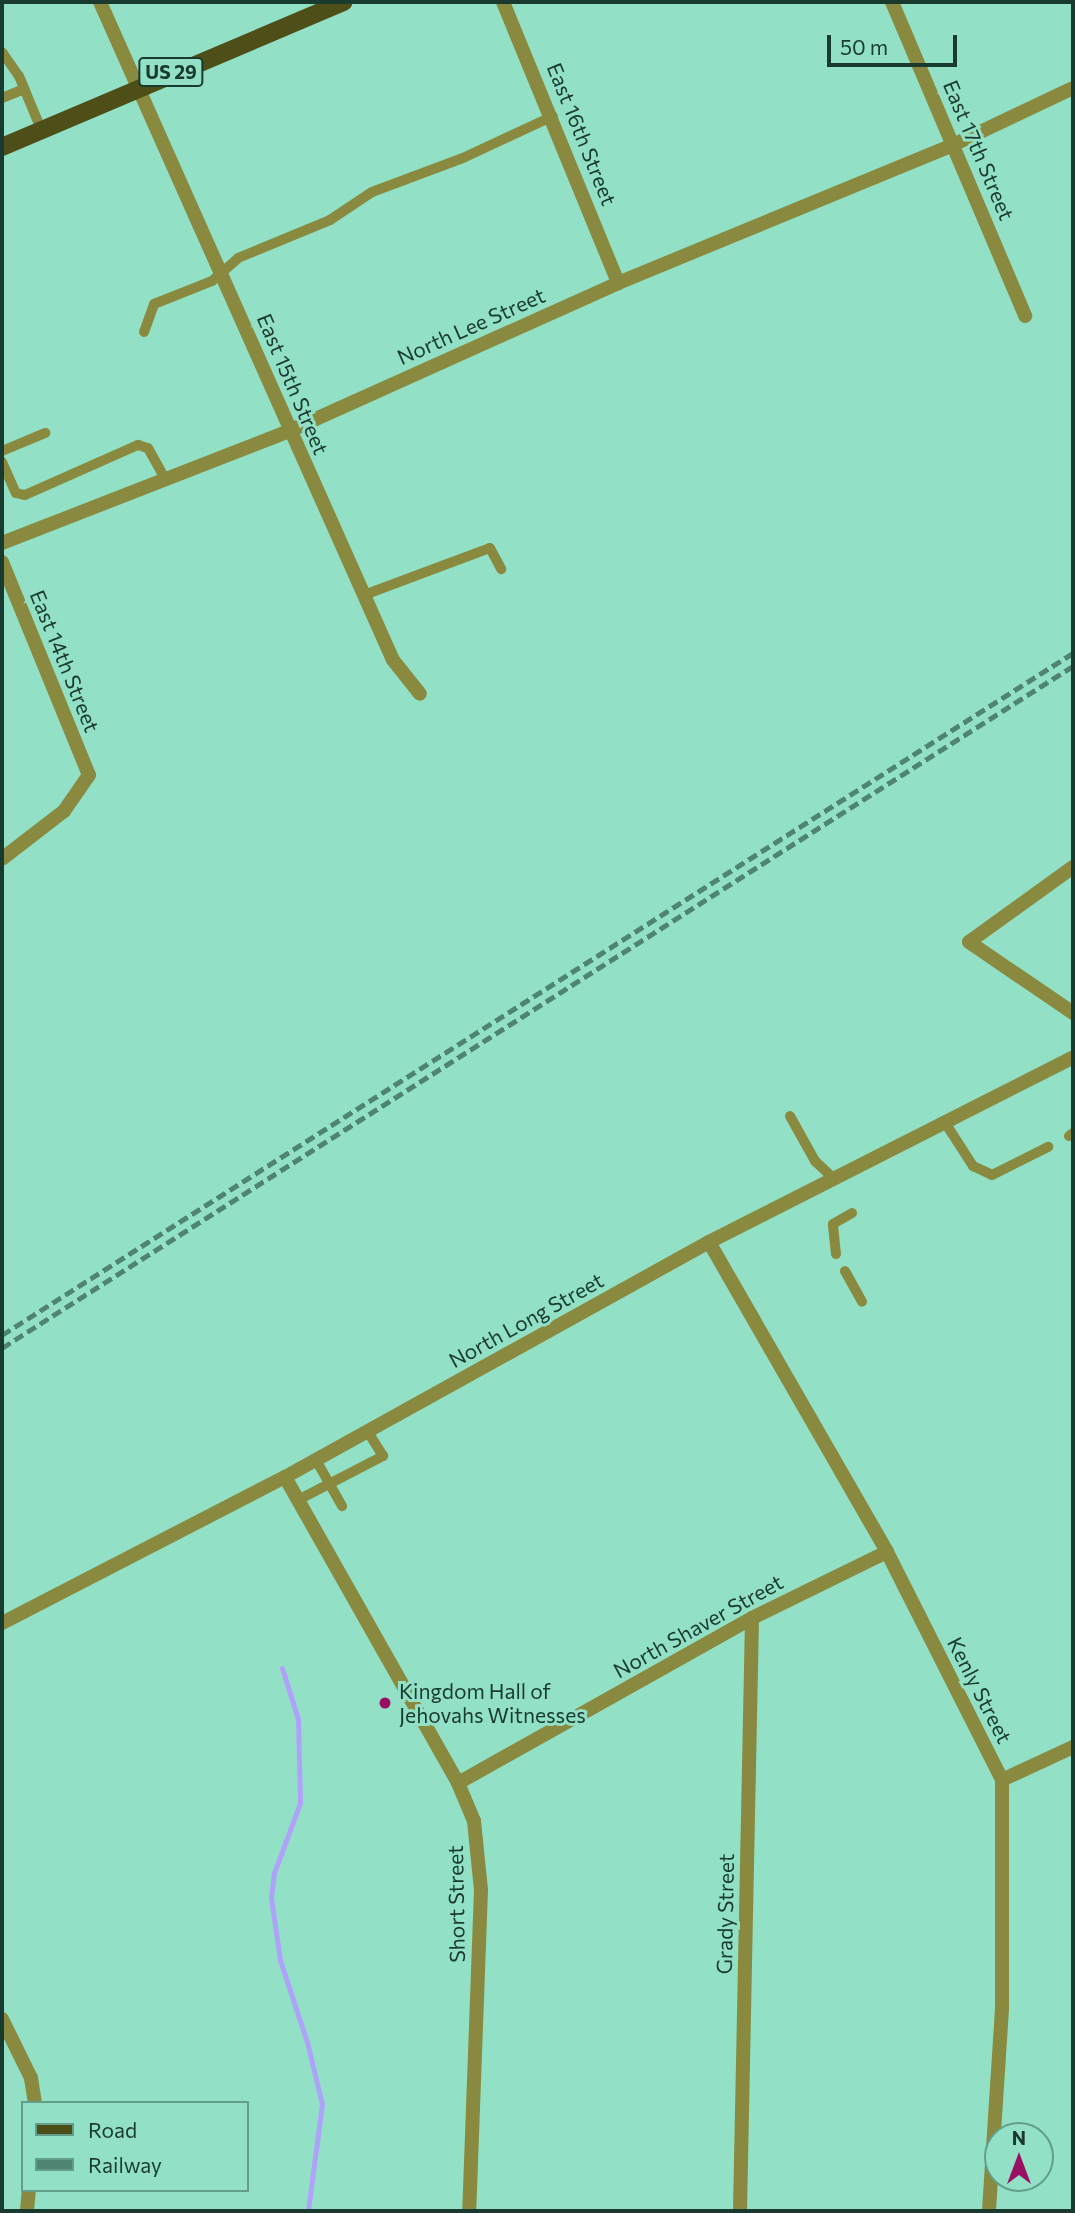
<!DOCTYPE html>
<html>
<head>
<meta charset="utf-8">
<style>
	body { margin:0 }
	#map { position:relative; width:1075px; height:2213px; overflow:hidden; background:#92e0c5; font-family:Commissioner,sans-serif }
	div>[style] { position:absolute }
	.stream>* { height:5px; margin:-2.5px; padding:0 2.5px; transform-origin:2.5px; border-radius:2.5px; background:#afa2fb }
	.service>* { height:10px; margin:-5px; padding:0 5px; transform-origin:5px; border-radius:5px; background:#898a3f }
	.minor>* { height:14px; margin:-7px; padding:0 7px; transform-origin:7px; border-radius:7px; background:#898a3f }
	.tertiary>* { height:14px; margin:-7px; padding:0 7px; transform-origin:7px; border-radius:7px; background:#898a3f }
	.primary>* { height:18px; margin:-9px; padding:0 9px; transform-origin:9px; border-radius:9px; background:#4d4e18 }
	.rail>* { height:5px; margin-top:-2.5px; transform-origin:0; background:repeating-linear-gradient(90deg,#4f8472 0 10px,transparent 0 15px) }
	.dots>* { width:19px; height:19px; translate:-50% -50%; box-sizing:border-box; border:4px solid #92e0c5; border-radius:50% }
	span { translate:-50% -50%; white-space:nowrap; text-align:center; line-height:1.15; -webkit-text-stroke:6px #92e0c5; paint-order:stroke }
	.shield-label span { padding:2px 5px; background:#92e0c5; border:2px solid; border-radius:5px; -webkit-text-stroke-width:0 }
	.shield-label { font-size:19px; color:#193a2f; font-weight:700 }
	.street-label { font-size:21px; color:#193a2f }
	.poi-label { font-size:21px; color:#193a2f }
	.left { translate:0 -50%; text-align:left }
	.frame { position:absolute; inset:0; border:4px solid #193a2f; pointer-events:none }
	.legend { position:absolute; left:21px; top:2101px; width:228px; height:91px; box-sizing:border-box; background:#92e0c5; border:2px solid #629e89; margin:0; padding:9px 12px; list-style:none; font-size:21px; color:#193a2f }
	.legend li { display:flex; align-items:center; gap:14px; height:35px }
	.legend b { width:35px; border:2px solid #629e89 }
	.north { position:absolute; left:984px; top:2122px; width:70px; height:70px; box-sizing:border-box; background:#92e0c5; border:2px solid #629e89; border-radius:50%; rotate:0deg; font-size:19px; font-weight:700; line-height:28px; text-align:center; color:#193a2f }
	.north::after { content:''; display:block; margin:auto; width:24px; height:32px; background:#980f64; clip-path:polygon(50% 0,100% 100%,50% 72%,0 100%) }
	.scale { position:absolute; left:827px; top:35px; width:130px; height:32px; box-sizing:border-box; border:4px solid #193a2f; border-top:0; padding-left:9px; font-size:21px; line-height:24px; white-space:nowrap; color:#193a2f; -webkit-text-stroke:5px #92e0c5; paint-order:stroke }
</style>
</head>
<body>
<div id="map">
	<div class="stream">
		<i style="left:282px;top:1668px;width:53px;rotate:72.6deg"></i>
		<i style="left:298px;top:1719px;width:84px;rotate:88.6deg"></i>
		<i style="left:300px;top:1803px;width:75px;rotate:110.4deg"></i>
		<i style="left:274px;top:1873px;width:25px;rotate:97deg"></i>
		<i style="left:271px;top:1898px;width:63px;rotate:81.7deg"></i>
		<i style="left:280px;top:1960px;width:86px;rotate:71.8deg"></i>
		<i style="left:307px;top:2042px;width:64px;rotate:76.4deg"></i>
		<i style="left:322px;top:2104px;width:108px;rotate:97.5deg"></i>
	</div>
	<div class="service">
		<i style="left:2px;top:52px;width:29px;rotate:55deg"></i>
		<i style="left:19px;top:76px;width:57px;rotate:67.5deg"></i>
		<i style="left:2px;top:98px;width:24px;rotate:-22deg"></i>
		<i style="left:144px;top:332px;width:30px;rotate:-70deg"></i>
		<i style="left:154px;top:304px;width:62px;rotate:-21.6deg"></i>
		<i style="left:212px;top:281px;width:35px;rotate:-41deg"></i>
		<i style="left:238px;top:258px;width:100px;rotate:-22.4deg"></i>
		<i style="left:330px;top:220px;width:50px;rotate:-33.7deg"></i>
		<i style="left:372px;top:192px;width:97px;rotate:-20.5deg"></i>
		<i style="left:463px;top:158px;width:99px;rotate:-25deg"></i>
		<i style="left:2px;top:451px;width:47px;rotate:-22.7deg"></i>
		<i style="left:2px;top:462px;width:34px;rotate:66deg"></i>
		<i style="left:16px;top:493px;width:9px;rotate:13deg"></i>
		<i style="left:25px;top:495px;width:124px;rotate:-23.9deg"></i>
		<i style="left:138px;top:445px;width:10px;rotate:17deg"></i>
		<i style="left:148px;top:448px;width:35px;rotate:61deg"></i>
		<i style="left:364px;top:595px;width:134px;rotate:-20.5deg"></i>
		<i style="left:490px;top:548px;width:24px;rotate:62deg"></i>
		<i style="left:790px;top:1116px;width:51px;rotate:60.9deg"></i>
		<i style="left:815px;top:1161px;width:25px;rotate:43deg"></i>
		<i style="left:944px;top:1121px;width:54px;rotate:57.2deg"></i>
		<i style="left:973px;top:1166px;width:21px;rotate:25deg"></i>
		<i style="left:992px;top:1175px;width:63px;rotate:-26.6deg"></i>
		<i style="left:1069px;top:1136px;width:5px;rotate:-37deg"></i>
		<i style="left:836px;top:1254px;width:30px;rotate:-96deg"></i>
		<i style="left:833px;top:1224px;width:22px;rotate:-30deg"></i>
		<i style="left:845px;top:1271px;width:35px;rotate:61deg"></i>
		<i style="left:316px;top:1460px;width:53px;rotate:60.5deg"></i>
		<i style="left:298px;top:1500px;width:96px;rotate:-27.4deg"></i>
		<i style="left:383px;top:1456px;width:28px;rotate:-122deg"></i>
	</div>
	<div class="minor">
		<i style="left:100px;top:2px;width:720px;rotate:66deg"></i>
		<i style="left:393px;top:660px;width:43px;rotate:51.5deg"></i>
		<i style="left:503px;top:2px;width:304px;rotate:67.7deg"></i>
		<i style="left:892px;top:2px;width:341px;rotate:67deg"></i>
		<i style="left:2px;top:543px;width:308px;rotate:-21.3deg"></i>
		<i style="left:289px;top:431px;width:361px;rotate:-24.2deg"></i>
		<i style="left:618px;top:283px;width:365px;rotate:-22.4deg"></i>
		<i style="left:955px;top:144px;width:131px;rotate:-25.4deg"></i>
		<i style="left:2px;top:562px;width:230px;rotate:67.8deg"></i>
		<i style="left:89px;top:775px;width:44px;rotate:124.8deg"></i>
		<i style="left:64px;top:811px;width:78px;rotate:142.3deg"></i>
		<i style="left:1073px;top:867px;width:128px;rotate:144.2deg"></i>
		<i style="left:969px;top:942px;width:126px;rotate:34.3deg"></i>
		<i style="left:709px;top:1242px;width:357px;rotate:60.1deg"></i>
		<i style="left:887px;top:1552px;width:255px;rotate:63.2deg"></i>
		<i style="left:1002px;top:1780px;width:229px;rotate:90deg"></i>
		<i style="left:1002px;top:2009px;width:202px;rotate:93.7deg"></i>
		<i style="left:285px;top:1477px;width:352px;rotate:60.5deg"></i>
		<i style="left:458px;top:1783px;width:41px;rotate:67.2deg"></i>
		<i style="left:474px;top:1821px;width:69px;rotate:84.2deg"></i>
		<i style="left:481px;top:1890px;width:321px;rotate:92.1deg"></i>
		<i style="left:1002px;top:1780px;width:78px;rotate:-24.9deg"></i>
		<i style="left:458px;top:1783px;width:337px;rotate:-29.3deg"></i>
		<i style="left:752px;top:1618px;width:150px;rotate:-26.1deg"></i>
		<i style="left:2px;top:2019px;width:66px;rotate:63.8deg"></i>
		<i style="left:31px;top:2078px;width:25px;rotate:81deg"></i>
		<i style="left:27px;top:2211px;width:21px;rotate:-85deg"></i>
		<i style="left:740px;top:2211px;width:593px;rotate:-88.84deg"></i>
	</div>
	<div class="tertiary">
		<i style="left:2px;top:1623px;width:318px;rotate:-27.3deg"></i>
		<i style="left:285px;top:1477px;width:485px;rotate:-29deg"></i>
		<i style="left:709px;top:1242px;width:408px;rotate:-26.9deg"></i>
	</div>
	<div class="primary">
		<i style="left:2px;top:147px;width:371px;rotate:-23deg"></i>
	</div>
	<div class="rail">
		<i style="left:2px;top:1335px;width:1270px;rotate:-32.49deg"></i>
		<i style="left:2px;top:1348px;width:1270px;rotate:-32.49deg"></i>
	</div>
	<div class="dots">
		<i style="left:385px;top:1703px;background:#980f64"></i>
	</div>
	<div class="shield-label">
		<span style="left:171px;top:72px">US 29</span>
	</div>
	<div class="street-label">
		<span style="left:582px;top:134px;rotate:68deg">East 16th Street</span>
		<span style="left:979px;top:150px;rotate:67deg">East 17th Street</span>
		<span style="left:471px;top:326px;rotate:-24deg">North Lee Street</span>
		<span style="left:293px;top:384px;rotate:67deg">East 15th Street</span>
		<span style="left:65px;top:661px;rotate:68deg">East 14th Street</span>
		<span style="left:526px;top:1320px;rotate:-29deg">North Long Street</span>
		<span style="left:698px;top:1626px;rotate:-29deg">North Shaver Street</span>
		<span style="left:980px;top:1690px;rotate:63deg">Kenly Street</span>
		<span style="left:456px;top:1904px;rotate:-91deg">Short Street</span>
		<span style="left:725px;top:1914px;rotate:-89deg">Grady Street</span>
	</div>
	<div class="poi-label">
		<span class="left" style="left:399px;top:1703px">Kingdom Hall of<br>Jehovahs Witnesses</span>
	</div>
	<div class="frame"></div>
	<ul class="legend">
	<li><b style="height:9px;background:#4d4e18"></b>Road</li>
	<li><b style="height:9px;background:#4f8472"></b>Railway</li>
	</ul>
	<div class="north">N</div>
	<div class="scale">50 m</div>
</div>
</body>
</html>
